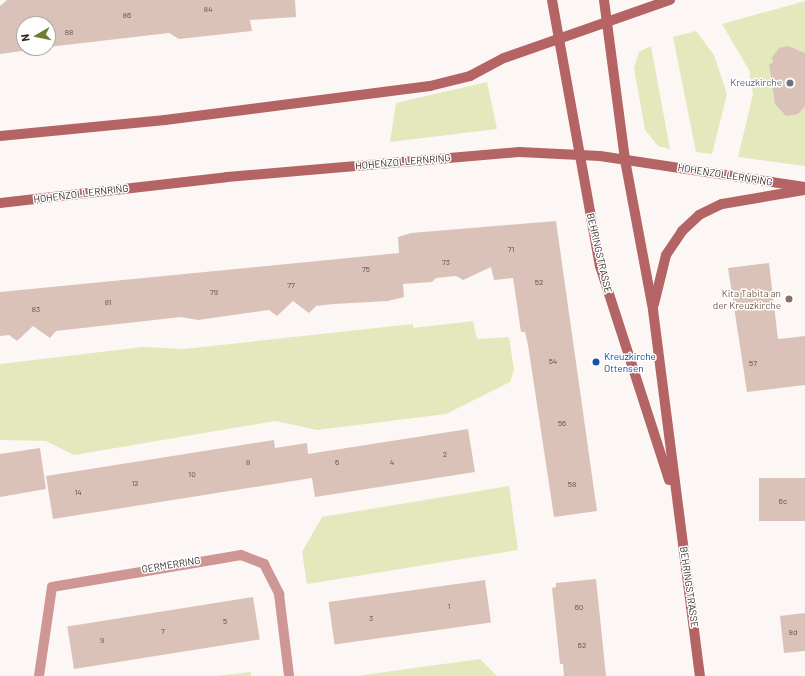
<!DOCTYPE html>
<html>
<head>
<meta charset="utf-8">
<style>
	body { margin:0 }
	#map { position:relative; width:805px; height:676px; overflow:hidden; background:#fcf7f5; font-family:Barlow,sans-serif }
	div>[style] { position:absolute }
	.green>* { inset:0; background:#e3e8bd }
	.building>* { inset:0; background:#dbc2b9; transform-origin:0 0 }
	.street>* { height:10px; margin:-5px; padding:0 5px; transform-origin:5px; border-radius:5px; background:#ce9694 }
	.secondary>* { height:10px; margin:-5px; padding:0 5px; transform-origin:5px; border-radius:5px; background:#b46464 }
	.dots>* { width:11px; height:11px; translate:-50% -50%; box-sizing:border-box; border:2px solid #fff; border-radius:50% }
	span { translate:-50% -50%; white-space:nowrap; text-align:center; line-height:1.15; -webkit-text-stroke:3px #fff; paint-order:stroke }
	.number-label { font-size:8px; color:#5b4e48 }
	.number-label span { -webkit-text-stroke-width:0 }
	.worship-label { font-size:10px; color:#5b616d }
	.right { translate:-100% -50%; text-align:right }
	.street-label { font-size:10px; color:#302723 }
	.education-label { font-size:10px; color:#785e54 }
	.transit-label { font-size:10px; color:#164399 }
	.left { translate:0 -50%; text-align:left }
	.north { position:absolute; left:16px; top:16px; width:40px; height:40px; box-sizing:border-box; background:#fff; border:1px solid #aca9a7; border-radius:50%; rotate:261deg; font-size:11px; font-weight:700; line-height:16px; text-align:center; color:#302723 }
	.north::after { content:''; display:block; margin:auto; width:14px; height:18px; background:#6d8031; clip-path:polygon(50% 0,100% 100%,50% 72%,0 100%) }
</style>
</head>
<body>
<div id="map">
	<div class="green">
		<i style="clip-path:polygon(805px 1px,805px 166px,738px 157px,753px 94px,749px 70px,722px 24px)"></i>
		<i style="clip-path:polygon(696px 31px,714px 55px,727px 94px,712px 154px,696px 152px,673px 37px)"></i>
		<i style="clip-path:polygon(651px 46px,670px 149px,658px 146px,645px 130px,634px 68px,639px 52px)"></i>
		<i style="clip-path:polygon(487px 82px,497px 129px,390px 142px,396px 103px)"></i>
		<i style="clip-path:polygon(473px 321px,477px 339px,509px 337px,514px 370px,510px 382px,446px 414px,317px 430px,275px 421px,74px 455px,46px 441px,0 440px,0 364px,143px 347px,184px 349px,413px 324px,413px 328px)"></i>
		<i style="clip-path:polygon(509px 486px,518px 550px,307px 584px,302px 552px,322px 517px)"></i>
		<i style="clip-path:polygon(480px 659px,497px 676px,356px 676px)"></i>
		<i style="clip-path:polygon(251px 672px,251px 676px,215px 676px)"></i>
	</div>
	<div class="building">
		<i style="clip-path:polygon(7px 0,295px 0,296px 17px,250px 20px,252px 31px,179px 39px,169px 33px,48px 47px,48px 24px,24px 24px,24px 48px,44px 48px,0 54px,0 6px)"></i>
		<i style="clip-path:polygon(788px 46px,805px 53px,805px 106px,798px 114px,786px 116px,775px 104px,769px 64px,773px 63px,772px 57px,779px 48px)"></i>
		<i style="clip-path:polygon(556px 221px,597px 511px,554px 517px,528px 345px,525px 332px,521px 332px,513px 278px,494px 280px,491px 267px,463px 280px,456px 276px,436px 278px,432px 282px,403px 284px,404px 297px,388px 301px,334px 304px,316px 306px,309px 313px,293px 301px,277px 316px,269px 310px,198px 320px,181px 317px,56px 331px,50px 338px,33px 326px,17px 341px,9px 335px,0 336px,0 292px,399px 253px,398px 237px,411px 233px)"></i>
		<i style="clip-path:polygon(769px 263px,778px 339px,805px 336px,805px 385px,747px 392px,728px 268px)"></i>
		<i style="clip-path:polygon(468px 429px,475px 472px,315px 497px,312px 478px,53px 519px,46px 476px,274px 440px,275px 448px,307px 443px,308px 454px)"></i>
		<i style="clip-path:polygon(40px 448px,46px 489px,0 497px,0 454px)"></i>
		<i style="left:805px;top:478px;width:43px;height:46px;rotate:90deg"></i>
		<i style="clip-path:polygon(596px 579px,606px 676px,564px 676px,563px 664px,560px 664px,552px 588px,556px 587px,556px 583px)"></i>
		<i style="left:485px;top:580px;width:43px;height:158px;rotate:82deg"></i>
		<i style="left:253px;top:597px;width:43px;height:188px;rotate:81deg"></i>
		<i style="clip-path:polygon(805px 613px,805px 651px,784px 653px,780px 616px)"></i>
	</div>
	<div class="street">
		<i style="left:39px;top:676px;width:90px;rotate:-81.7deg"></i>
		<i style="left:52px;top:587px;width:192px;rotate:-9.6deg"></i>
		<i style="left:241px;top:555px;width:25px;rotate:21deg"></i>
		<i style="left:264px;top:564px;width:34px;rotate:63deg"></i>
		<i style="left:279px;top:594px;width:83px;rotate:83deg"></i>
	</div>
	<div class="secondary">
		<i style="left:552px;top:0;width:270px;rotate:79.8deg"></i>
		<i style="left:600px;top:266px;width:225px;rotate:72.1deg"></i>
		<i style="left:604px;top:0;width:161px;rotate:82.5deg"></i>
		<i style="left:625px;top:160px;width:153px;rotate:79.4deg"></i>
		<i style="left:653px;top:310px;width:369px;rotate:82.7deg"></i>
		<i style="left:0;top:136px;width:166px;rotate:-5.5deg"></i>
		<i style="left:165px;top:120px;width:267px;rotate:-7.3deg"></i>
		<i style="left:430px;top:86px;width:41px;rotate:-14deg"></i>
		<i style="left:470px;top:76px;width:38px;rotate:-28deg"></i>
		<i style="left:504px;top:58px;width:176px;rotate:-19.3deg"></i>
		<i style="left:0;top:203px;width:228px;rotate:-6.5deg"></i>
		<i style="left:227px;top:177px;width:293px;rotate:-4.9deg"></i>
		<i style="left:519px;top:152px;width:81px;rotate:2.8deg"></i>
		<i style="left:600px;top:156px;width:207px;rotate:8.6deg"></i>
		<i style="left:654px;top:304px;width:50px;rotate:-76.2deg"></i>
		<i style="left:666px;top:255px;width:29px;rotate:-56deg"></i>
		<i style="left:682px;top:231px;width:23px;rotate:-43deg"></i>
		<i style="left:699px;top:215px;width:25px;rotate:-26deg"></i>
		<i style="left:722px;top:204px;width:83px;rotate:-9.7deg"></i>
	</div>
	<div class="dots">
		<i style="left:790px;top:83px;background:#6b7280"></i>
		<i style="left:789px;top:299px;background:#8d6e63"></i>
		<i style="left:596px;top:362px;background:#1a4fb4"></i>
	</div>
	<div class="number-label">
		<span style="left:208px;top:10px">84</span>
		<span style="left:127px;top:16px">86</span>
		<span style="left:69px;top:33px">88</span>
		<span style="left:511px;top:250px">71</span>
		<span style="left:446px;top:263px">73</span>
		<span style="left:366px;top:270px">75</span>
		<span style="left:539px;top:283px">52</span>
		<span style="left:291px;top:286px">77</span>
		<span style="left:214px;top:293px">79</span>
		<span style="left:108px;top:303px">81</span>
		<span style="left:36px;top:310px">83</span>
		<span style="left:553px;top:362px">54</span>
		<span style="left:753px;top:364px">57</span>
		<span style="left:562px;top:424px">56</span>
		<span style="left:445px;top:455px">2</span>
		<span style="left:248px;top:463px">8</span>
		<span style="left:337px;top:463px">6</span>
		<span style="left:392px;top:463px">4</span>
		<span style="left:192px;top:475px">10</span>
		<span style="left:135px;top:484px">12</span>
		<span style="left:572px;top:485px">58</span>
		<span style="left:78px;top:493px">14</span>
		<span style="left:783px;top:502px">6c</span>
		<span style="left:449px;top:607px">1</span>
		<span style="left:579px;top:608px">60</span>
		<span style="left:371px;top:619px">3</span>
		<span style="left:225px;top:622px">5</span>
		<span style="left:163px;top:632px">7</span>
		<span style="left:793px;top:633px">8d</span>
		<span style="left:102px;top:641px">9</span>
		<span style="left:582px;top:646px">62</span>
	</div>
	<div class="worship-label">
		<span class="right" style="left:782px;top:83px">Kreuzkirche</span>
	</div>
	<div class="street-label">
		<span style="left:403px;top:162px;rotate:-5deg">HOHENZOLLERNRING</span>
		<span style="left:725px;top:175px;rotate:9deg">HOHENZOLLERNRING</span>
		<span style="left:81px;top:194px;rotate:-7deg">HOHENZOLLERNRING</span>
		<span style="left:599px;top:253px;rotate:77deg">BEHRINGSTRASSE</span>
		<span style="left:171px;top:565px;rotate:-9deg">GERMERRING</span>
		<span style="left:689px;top:587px;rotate:82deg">BEHRINGSTRASSE</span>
	</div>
	<div class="education-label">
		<span class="right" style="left:781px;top:299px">Kita Tabita an<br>der Kreuzkirche</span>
	</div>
	<div class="transit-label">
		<span class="left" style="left:604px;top:362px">Kreuzkirche<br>Ottensen</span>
	</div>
	<div class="north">N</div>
</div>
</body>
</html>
